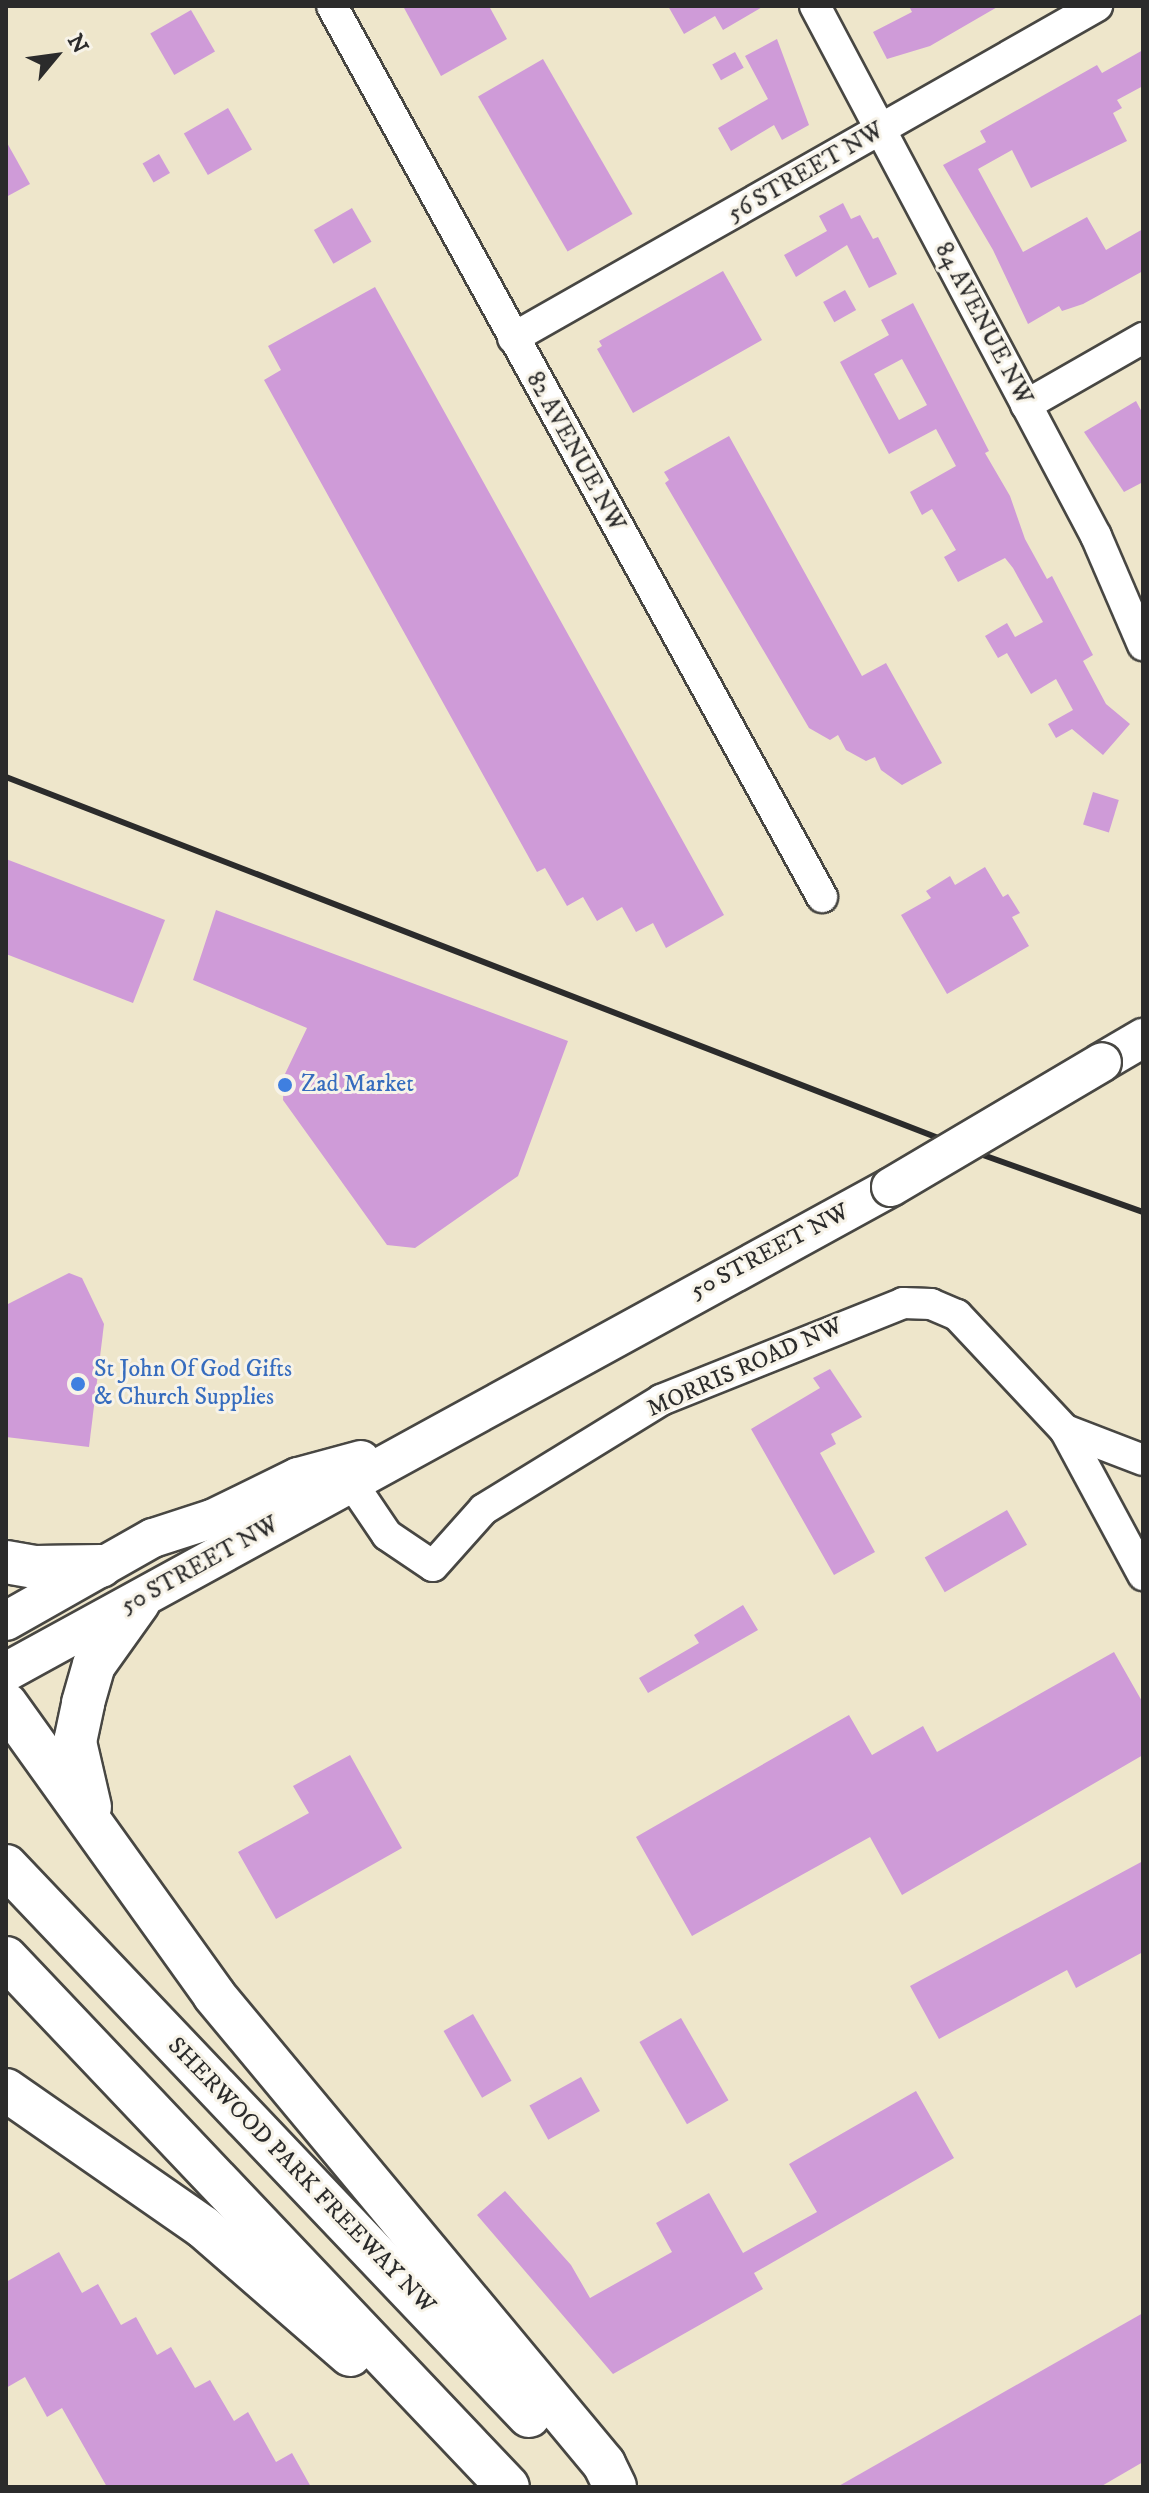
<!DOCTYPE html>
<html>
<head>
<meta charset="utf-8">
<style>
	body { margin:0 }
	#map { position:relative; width:1149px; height:2493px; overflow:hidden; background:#eee6cb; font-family:"IM FELL DW Pica",serif }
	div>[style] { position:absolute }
	.building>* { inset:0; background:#cf9bd8; transform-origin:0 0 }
	.roads { filter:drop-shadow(2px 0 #484743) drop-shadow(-2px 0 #484743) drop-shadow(0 2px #484743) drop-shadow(0 -2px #484743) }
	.minor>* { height:30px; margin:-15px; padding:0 15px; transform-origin:15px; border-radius:15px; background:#fff }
	.major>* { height:38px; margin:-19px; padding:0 19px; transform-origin:19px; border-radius:19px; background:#fff }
	.highway>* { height:42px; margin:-21px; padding:0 21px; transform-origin:21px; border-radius:21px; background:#fff }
	.rail>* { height:6px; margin:-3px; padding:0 3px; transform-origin:3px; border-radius:3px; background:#2b2b2b }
	.bridges { filter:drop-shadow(2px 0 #484743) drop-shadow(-2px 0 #484743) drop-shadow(0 2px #484743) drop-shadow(0 -2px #484743) }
	.major-bridge>* { height:38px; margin:-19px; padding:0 19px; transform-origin:19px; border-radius:19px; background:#fff }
	.dots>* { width:22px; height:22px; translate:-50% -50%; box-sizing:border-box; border:4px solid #f7f3e8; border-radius:50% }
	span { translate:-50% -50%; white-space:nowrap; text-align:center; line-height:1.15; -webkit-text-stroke:6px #f7f3e8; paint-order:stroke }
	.street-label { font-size:24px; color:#2b2b2b }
	.shop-label { font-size:24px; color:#366cbe }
	.left { translate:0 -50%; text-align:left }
	.frame { position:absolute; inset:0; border:8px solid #2b2b2b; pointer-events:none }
	.north { position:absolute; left:16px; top:16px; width:80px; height:80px; -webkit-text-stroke:6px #f7f3e8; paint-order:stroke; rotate:61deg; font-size:22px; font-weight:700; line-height:32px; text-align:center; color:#2b2b2b }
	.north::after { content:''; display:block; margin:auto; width:28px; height:36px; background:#2b2b2b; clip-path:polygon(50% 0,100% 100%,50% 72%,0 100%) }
</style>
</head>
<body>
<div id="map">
	<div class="building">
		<i style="clip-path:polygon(403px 6px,489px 6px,507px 39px,441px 76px)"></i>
		<i style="clip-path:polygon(668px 6px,764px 6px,723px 30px,715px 16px,684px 34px)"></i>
		<i style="clip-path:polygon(909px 6px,999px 6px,930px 46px,887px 59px,873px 32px,912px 12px)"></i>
		<i style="left:191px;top:10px;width:48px;height:47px;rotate:60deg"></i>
		<i style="clip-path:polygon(777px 39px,809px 125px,782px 140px,774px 125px,731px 151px,718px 128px,768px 99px,745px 56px)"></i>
		<i style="clip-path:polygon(1143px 50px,1143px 86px,1117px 100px,1122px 108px,1113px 113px,1127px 141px,1031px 188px,1012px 150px,978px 169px,1023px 252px,1087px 217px,1106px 250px,1143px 229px,1143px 271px,1083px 304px,1062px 311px,1059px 306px,1028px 324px,993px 250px,943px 165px,986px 142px,980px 131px,1097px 65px,1102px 73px)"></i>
		<i style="left:735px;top:52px;width:18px;height:26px;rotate:61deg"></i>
		<i style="left:543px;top:59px;width:179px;height:75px;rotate:60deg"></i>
		<i style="left:228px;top:108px;width:48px;height:51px;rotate:60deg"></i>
		<i style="clip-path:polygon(6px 141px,30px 184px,6px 197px)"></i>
		<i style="left:159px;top:154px;width:22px;height:19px;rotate:60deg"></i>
		<i style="clip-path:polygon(843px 203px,851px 219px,860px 215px,873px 239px,878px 237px,897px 274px,869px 288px,847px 245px,796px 277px,784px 255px,827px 231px,819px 216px)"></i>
		<i style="left:352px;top:208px;width:39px;height:44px;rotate:60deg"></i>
		<i style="clip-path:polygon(723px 271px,762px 340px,633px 413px,597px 349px,602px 346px,599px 341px)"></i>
		<i style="clip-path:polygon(375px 287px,724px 915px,666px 948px,653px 923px,636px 932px,622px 907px,597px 921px,583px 897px,567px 906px,545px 868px,537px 872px,264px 380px,281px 370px,268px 346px)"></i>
		<i style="left:845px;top:290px;width:23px;height:25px;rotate:61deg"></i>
		<i style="clip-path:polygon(evenodd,913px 303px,989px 451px,985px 453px,1010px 496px,1025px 539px,1047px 579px,1052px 576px,1093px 655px,1083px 661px,1106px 704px,1130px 724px,1103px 755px,1072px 729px,1056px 738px,1048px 724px,1073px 710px,1056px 679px,1031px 694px,1007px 653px,998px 658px,985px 636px,1007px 623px,1015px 637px,1043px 622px,1013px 568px,1005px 558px,958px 582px,944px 557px,956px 550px,932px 509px,922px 515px,910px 492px,956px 466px,936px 429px,889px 454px,840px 362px,889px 335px,881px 320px,913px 303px,902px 359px,927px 405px,899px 420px,874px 374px,902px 359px)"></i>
		<i style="clip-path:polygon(1136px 401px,1143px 414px,1143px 482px,1124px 492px,1084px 432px)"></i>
		<i style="clip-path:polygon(729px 436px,862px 676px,886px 663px,942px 763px,902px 785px,881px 770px,875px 757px,866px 761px,846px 750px,838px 735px,830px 740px,809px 728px,665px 483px,669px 480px,664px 472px)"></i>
		<i style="left:1093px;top:792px;width:27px;height:34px;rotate:17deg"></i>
		<i style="clip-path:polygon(6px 859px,165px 920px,133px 1003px,6px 954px)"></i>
		<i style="clip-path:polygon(985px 867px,1003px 897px,1008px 894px,1020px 913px,1012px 917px,1029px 946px,947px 994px,901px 915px,931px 898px,926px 891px,950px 876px,955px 885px)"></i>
		<i style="clip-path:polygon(216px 910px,568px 1041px,518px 1176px,415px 1248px,387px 1245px,283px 1100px,284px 1076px,307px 1028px,193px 980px)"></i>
		<i style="clip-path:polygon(69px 1273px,82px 1278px,104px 1324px,89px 1447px,6px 1437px,6px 1305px)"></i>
		<i style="clip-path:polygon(830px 1369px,862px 1417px,831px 1434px,836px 1444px,820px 1453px,875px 1552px,834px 1575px,751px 1429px,820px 1388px,813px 1378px)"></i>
		<i style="left:1007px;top:1510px;width:40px;height:95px;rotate:60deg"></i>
		<i style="clip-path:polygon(743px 1605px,758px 1630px,648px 1693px,639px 1678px,699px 1643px,694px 1635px)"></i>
		<i style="clip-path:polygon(1114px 1652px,1143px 1703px,1143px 1755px,902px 1895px,870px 1837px,692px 1936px,636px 1837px,849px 1715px,872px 1755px,923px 1726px,937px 1752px)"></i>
		<i style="clip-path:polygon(350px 1755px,402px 1848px,276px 1919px,238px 1852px,309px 1813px,293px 1786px)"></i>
		<i style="clip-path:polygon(1143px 1861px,1143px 1952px,1076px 1988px,1067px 1970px,939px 2039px,910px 1986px)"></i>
		<i style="left:473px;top:2014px;width:77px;height:34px;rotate:60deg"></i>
		<i style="left:681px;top:2018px;width:95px;height:48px;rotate:60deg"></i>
		<i style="left:581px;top:2077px;width:39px;height:59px;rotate:61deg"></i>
		<i style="clip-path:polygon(916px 2091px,954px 2158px,754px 2273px,763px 2289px,613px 2374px,477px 2215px,505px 2191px,571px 2265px,590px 2298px,672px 2252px,656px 2223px,709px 2193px,743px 2253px,817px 2212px,789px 2164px)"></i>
		<i style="clip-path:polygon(59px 2252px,82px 2293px,98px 2284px,121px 2325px,136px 2317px,157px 2355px,171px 2347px,195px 2388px,210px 2380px,234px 2421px,248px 2412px,276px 2462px,292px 2453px,311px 2487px,107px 2487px,62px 2408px,47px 2417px,25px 2377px,6px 2388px,6px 2282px)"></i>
		<i style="clip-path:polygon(1143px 2313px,1143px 2462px,1100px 2487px,837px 2487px)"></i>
	</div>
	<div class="roads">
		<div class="minor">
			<i style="left:332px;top:6px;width:1017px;rotate:61.19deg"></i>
			<i style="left:815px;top:6px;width:600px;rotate:62.07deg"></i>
			<i style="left:1096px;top:536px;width:119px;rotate:66.7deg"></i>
			<i style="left:513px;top:338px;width:672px;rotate:-29.62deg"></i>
			<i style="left:1026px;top:405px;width:135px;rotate:-29.8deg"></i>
			<i style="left:1065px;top:1430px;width:165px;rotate:61.7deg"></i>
			<i style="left:341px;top:1467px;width:82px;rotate:55.9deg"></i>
			<i style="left:387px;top:1535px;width:55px;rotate:34deg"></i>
			<i style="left:433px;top:1566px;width:76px;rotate:-48.2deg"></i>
			<i style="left:484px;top:1509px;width:208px;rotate:-31.6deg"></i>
			<i style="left:661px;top:1400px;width:261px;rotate:-21.8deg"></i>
			<i style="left:903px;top:1303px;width:28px;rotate:2deg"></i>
			<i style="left:931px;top:1304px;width:28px;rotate:23deg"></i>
			<i style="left:957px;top:1315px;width:158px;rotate:46.8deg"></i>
			<i style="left:1065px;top:1430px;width:84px;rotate:21deg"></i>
		</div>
		<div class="major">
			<i style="left:1102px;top:1062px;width:48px;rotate:-30.3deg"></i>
			<i style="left:6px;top:1621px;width:169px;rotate:-29.5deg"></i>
			<i style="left:153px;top:1538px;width:62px;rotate:-17.9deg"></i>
			<i style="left:212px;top:1519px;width:96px;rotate:-26deg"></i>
			<i style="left:298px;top:1477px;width:65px;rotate:-15.1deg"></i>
			<i style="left:6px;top:1672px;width:1009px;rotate:-28.72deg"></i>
		</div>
		<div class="highway">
			<i style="left:6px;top:1562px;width:29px;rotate:10deg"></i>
			<i style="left:35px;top:1567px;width:66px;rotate:-0.9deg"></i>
			<i style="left:6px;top:1704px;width:358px;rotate:54.4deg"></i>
			<i style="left:214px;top:1995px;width:610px;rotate:50.25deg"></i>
			<i style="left:604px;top:2464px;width:25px;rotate:64deg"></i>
			<i style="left:90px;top:1807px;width:67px;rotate:-103deg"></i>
			<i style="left:75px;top:1742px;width:40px;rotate:-78deg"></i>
			<i style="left:83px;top:1703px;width:40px;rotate:-74deg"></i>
			<i style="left:94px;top:1665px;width:77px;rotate:-54.5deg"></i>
			<i style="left:6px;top:1866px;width:759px;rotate:46.44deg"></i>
			<i style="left:6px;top:1958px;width:729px;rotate:46.5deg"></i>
			<i style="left:6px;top:2090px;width:240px;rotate:34.8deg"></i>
			<i style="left:203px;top:2227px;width:195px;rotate:41deg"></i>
		</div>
	</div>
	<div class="rail">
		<i style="left:6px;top:777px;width:1033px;rotate:21.17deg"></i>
		<i style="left:969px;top:1150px;width:185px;rotate:19.6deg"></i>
	</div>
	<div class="bridges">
		<div class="major-bridge">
			<i style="left:891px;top:1187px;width:245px;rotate:-30.6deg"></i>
		</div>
	</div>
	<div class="dots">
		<i style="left:285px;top:1085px;background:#3f7fe0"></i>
		<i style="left:78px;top:1384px;background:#3f7fe0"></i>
	</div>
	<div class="street-label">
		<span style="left:806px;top:173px;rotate:-30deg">56 STREET NW</span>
		<span style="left:983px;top:324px;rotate:62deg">84 AVENUE NW</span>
		<span style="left:575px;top:452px;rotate:61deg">82 AVENUE NW</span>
		<span style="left:770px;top:1252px;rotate:-28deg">50 STREET NW</span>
		<span style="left:745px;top:1368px;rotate:-24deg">MORRIS ROAD NW</span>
		<span style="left:200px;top:1566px;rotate:-29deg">50 STREET NW</span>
		<span style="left:301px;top:2176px;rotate:46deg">SHERWOOD PARK FREEWAY NW</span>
	</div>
	<div class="shop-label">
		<span class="left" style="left:301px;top:1085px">Zad Market</span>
		<span class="left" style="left:94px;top:1384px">St John Of God Gifts<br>&amp; Church Supplies</span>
	</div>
	<div class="frame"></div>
	<div class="north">N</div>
</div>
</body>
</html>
